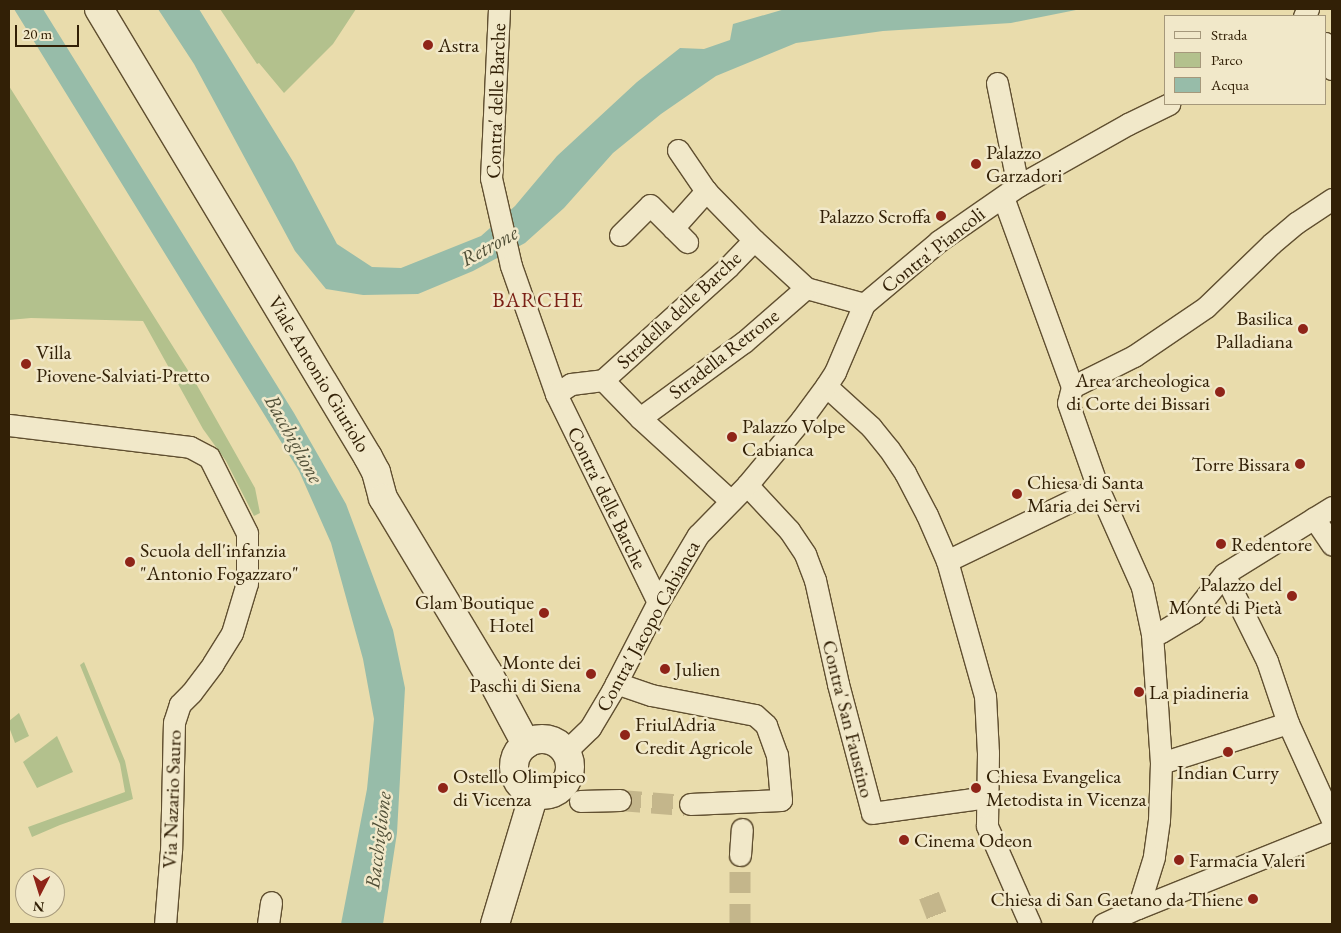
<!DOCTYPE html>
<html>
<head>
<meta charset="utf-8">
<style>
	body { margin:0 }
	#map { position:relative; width:1341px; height:933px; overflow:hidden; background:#e9dcac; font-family:"EB Garamond",serif }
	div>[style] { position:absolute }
	.green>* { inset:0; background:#b3c18d }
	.water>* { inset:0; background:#97bca9 }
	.street-tunnel>* { height:21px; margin-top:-10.5px; transform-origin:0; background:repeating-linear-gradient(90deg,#c4b68b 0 21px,transparent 0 32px) }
	.roads { filter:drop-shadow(1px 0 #604f30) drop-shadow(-1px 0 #604f30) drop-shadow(0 1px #604f30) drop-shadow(0 -1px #604f30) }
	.street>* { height:21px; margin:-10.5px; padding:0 10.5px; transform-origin:10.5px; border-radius:10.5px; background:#f1e8c9 }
	.secondary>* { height:28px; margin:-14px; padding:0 14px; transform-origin:14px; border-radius:14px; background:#f1e8c9 }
	.secondary>.ring { margin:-14px; padding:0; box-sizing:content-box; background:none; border:28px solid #f1e8c9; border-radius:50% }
	.dots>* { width:14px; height:14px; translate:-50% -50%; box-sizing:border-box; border:2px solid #f1e8c9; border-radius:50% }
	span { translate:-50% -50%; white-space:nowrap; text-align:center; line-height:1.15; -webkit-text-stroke:5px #f1e8c9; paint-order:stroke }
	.poi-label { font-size:20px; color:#322006 }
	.left { translate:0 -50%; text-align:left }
	.right { translate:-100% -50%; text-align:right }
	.street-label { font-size:20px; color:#322006 }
	.water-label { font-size:21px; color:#504f37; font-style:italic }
	.neighbourhood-label { font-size:21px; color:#7a1f14; letter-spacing:1px }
	.frame { position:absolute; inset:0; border:10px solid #322006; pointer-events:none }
	.legend { position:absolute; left:1164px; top:15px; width:162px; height:90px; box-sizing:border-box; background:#f1e8c9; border:1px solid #a5987b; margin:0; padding:6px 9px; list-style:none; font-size:15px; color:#322006 }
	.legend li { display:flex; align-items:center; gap:10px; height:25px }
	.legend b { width:25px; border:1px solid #a5987b }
	.north { position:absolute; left:15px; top:868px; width:50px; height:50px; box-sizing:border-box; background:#f1e8c9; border:1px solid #a5987b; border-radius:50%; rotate:185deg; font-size:14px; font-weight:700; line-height:20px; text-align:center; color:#322006 }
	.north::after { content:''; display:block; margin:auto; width:18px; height:22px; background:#8f2418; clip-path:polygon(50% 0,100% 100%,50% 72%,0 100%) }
	.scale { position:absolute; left:15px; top:25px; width:64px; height:22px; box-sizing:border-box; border:2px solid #322006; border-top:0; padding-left:6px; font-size:15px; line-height:18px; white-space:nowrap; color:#322006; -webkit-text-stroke:4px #f1e8c9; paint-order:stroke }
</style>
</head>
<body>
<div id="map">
	<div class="green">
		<i style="clip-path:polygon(220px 9px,356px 9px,333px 44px,284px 93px,259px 63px,257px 64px)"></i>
		<i style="clip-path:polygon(9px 86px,194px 380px,255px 488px,260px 513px,254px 516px,226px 461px,203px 429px,143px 321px,31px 318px,9px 320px)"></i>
		<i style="clip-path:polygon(84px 662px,125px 761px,133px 799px,60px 825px,32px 837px,28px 827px,125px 792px,120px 764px,80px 665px)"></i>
		<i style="clip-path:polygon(19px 713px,29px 736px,15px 743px,9px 727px,9px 721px)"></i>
		<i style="clip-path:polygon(57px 736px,73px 772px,37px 788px,23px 762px)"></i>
	</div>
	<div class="water">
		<i style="clip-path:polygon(14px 9px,43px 9px,294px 413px,346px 504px,393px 630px,405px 688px,397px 833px,383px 924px,341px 924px,367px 789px,374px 719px,363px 659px,331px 543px,299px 471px)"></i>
		<i style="clip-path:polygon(158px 9px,199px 9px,294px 163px,337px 244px,372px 267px,401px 268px,481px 236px,515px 206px,557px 156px,637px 82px,680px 48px,704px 49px,730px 40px,733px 24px,785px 9px,1081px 9px,1011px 23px,883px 31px,796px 43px,716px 76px,661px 114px,613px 153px,564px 208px,525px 243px,473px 271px,418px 294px,363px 295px,326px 289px,295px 251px,194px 64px)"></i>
	</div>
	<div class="street-tunnel">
		<i style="left:620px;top:800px;width:65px;rotate:4.4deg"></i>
		<i style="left:929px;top:895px;width:31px;rotate:69deg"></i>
		<i style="left:740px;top:924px;width:69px;rotate:-90deg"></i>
	</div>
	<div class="roads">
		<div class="street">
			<i style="left:499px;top:9px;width:169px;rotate:92.7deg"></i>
			<i style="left:491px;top:178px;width:90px;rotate:77.2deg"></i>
			<i style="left:511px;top:266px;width:136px;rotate:70.6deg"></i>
			<i style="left:556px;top:394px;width:232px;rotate:63.9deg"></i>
			<i style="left:1304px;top:16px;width:8px;rotate:-60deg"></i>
			<i style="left:1325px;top:43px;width:27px;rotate:75deg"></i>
			<i style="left:997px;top:83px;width:105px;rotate:78.5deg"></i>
			<i style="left:678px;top:150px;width:50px;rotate:55.7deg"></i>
			<i style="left:706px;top:191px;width:69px;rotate:45.6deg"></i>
			<i style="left:754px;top:240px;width:71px;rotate:42.7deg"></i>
			<i style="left:806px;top:288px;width:60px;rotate:15.4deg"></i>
			<i style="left:1003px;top:197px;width:202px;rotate:70deg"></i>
			<i style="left:673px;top:228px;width:20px;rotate:45deg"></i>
			<i style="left:620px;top:235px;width:42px;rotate:-45deg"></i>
			<i style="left:650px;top:205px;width:33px;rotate:45deg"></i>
			<i style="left:673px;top:228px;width:50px;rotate:-48.3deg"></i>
			<i style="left:603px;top:380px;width:169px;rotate:-42.1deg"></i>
			<i style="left:728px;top:267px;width:37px;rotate:-46deg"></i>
			<i style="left:603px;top:380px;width:53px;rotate:45.8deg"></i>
			<i style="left:640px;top:418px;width:123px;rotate:42.4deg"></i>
			<i style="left:826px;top:386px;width:61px;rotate:42.3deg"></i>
			<i style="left:871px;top:427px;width:28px;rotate:51deg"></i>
			<i style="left:889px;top:449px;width:29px;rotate:56deg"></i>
			<i style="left:905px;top:473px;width:47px;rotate:62.4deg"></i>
			<i style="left:927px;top:515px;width:50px;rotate:66.5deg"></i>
			<i style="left:947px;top:561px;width:140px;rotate:74.3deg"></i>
			<i style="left:985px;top:696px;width:57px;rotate:87deg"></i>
			<i style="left:988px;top:753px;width:73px;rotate:90.8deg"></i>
			<i style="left:987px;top:826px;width:107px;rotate:66.3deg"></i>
			<i style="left:1072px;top:387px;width:16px;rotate:104deg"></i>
			<i style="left:1068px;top:403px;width:90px;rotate:70.6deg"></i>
			<i style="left:1098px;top:488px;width:108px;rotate:66deg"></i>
			<i style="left:1142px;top:587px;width:48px;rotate:78deg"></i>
			<i style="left:1152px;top:634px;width:129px;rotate:86deg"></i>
			<i style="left:1161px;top:763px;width:57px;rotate:92deg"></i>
			<i style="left:1159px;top:820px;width:37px;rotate:98deg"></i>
			<i style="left:1154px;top:857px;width:53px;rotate:107.4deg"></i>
			<i style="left:1072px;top:387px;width:69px;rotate:-26.6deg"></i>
			<i style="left:1134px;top:356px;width:87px;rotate:-34.2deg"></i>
			<i style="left:1206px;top:307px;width:91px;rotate:-44.1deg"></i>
			<i style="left:1271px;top:244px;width:33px;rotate:-40deg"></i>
			<i style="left:1296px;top:223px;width:43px;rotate:-33.7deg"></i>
			<i style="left:556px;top:394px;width:18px;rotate:-34deg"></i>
			<i style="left:571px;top:384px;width:32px;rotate:-7deg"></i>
			<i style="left:640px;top:418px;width:129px;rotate:-36.2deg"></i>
			<i style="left:744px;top:342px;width:82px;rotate:-41.1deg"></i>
			<i style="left:9px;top:425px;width:182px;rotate:6.9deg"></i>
			<i style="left:190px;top:447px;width:21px;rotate:28deg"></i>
			<i style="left:209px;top:457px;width:85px;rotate:63.4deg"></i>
			<i style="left:247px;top:533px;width:50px;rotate:90deg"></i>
			<i style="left:247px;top:583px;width:52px;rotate:106.7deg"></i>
			<i style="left:232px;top:633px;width:36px;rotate:122deg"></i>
			<i style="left:213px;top:664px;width:36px;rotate:127deg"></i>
			<i style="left:191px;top:693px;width:16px;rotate:135deg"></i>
			<i style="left:180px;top:704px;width:19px;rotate:108deg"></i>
			<i style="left:174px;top:722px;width:128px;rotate:91.3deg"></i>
			<i style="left:171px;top:850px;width:74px;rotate:94.6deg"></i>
			<i style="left:747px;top:485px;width:62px;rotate:47deg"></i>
			<i style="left:789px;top:530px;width:29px;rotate:56deg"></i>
			<i style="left:805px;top:554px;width:28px;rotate:69deg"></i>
			<i style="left:815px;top:580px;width:107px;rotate:77.5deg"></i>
			<i style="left:838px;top:684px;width:133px;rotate:75.2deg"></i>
			<i style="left:872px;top:813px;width:117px;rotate:-7.9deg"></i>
			<i style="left:1314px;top:518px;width:32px;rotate:56deg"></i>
			<i style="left:947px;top:561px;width:168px;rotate:-25.8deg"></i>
			<i style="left:1224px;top:574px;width:97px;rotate:63.7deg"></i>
			<i style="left:1267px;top:661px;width:65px;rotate:71.3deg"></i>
			<i style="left:1288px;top:723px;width:107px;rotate:65.6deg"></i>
			<i style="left:1152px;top:634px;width:9px;rotate:-13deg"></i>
			<i style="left:1161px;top:632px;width:37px;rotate:-31deg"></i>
			<i style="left:1193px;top:613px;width:50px;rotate:-51.5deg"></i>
			<i style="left:1224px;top:574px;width:127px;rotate:-31.8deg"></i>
			<i style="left:616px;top:683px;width:37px;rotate:19deg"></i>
			<i style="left:651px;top:695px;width:106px;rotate:10.9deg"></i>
			<i style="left:755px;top:715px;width:15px;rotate:42deg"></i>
			<i style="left:766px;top:725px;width:32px;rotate:70deg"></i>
			<i style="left:777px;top:755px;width:45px;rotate:84.9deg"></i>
			<i style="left:781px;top:800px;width:91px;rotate:177.5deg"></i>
			<i style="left:565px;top:752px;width:35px;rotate:-44deg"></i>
			<i style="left:590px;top:728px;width:43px;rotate:-59.3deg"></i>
			<i style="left:612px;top:691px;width:100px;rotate:-62.7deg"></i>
			<i style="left:658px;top:602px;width:78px;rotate:-59.2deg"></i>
			<i style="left:698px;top:535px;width:70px;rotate:-45.6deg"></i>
			<i style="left:747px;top:485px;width:85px;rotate:-50.3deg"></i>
			<i style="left:801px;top:420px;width:42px;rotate:-53.7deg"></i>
			<i style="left:826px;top:386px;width:17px;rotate:-57deg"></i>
			<i style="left:835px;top:372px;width:74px;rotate:-66.9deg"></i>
			<i style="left:864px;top:304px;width:98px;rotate:-40deg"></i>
			<i style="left:939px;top:241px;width:96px;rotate:-34.8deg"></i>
			<i style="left:1018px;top:186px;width:126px;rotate:-29.4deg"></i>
			<i style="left:1128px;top:124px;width:46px;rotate:-26deg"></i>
			<i style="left:1161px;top:763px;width:133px;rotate:-17.5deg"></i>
			<i style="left:580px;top:801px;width:40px;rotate:-1.4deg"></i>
			<i style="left:740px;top:855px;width:26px;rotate:-86deg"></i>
			<i style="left:268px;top:924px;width:22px;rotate:-82deg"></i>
			<i style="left:1103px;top:924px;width:38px;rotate:-25deg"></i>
			<i style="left:1138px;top:908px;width:209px;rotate:-21.9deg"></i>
		</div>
		<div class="secondary">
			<i style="left:99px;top:9px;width:523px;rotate:59.02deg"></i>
			<i style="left:368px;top:457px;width:17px;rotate:62deg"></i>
			<i style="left:376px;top:472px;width:27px;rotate:75deg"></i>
			<i style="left:383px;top:498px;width:202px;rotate:59deg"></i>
			<i style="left:487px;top:671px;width:83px;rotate:61.9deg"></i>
			<i class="ring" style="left:514px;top:739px;width:28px;height:28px"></i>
			<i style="left:495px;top:924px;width:136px;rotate:-73.3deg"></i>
		</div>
	</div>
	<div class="dots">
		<i style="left:428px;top:45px;background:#8f2418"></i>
		<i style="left:976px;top:164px;background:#8f2418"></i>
		<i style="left:941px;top:216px;background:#8f2418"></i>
		<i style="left:1303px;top:329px;background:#8f2418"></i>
		<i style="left:26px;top:364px;background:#8f2418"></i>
		<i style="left:1220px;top:392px;background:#8f2418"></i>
		<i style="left:732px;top:437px;background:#8f2418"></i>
		<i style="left:1300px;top:464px;background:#8f2418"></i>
		<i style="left:1017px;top:494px;background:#8f2418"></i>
		<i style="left:1221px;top:544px;background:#8f2418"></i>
		<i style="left:130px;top:562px;background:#8f2418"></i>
		<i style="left:1292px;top:596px;background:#8f2418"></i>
		<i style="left:544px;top:613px;background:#8f2418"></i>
		<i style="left:665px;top:669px;background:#8f2418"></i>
		<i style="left:591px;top:674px;background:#8f2418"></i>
		<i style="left:1139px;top:692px;background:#8f2418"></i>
		<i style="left:625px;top:735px;background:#8f2418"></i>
		<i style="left:1228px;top:752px;background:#8f2418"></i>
		<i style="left:443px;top:788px;background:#8f2418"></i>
		<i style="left:976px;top:788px;background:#8f2418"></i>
		<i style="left:904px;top:840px;background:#8f2418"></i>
		<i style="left:1179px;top:860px;background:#8f2418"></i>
		<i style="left:1253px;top:899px;background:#8f2418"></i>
	</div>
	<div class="poi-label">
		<span class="left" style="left:438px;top:45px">Astra</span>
		<span class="left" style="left:986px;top:164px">Palazzo<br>Garzadori</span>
		<span class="right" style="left:931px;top:216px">Palazzo Scroffa</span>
		<span class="right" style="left:1293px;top:330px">Basilica<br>Palladiana</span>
		<span class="left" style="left:36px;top:364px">Villa<br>Piovene-Salviati-Pretto</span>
		<span class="right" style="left:1210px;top:392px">Area archeologica<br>di Corte dei Bissari</span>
		<span class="left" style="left:742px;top:438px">Palazzo Volpe<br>Cabianca</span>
		<span class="right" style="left:1290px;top:464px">Torre Bissara</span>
		<span class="left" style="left:1027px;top:494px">Chiesa di Santa<br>Maria dei Servi</span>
		<span class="left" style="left:1231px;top:544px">Redentore</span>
		<span class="left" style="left:140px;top:562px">Scuola dell'infanzia<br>"Antonio Fogazzaro"</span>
		<span class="right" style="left:1282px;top:596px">Palazzo del<br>Monte di Pietà</span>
		<span class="right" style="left:534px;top:614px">Glam Boutique<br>Hotel</span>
		<span class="right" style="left:581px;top:674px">Monte dei<br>Paschi di Siena</span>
		<span class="left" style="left:675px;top:669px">Julien</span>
		<span class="left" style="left:1149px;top:692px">La piadineria</span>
		<span class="left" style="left:635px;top:736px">FriulAdria<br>Credit Agricole</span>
		<span style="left:1228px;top:772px">Indian Curry</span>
		<span class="left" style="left:453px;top:788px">Ostello Olimpico<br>di Vicenza</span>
		<span class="left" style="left:986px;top:788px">Chiesa Evangelica<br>Metodista in Vicenza</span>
		<span class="left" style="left:914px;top:840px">Cinema Odeon</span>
		<span class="left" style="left:1189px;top:860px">Farmacia Valeri</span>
		<span class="right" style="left:1243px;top:899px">Chiesa di San Gaetano da Thiene</span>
	</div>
	<div class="street-label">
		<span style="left:496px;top:101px;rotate:-88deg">Contra' delle Barche</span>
		<span style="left:933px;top:250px;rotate:-38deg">Contra' Piancoli</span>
		<span style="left:679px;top:310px;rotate:-43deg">Stradella delle Barche</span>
		<span style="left:724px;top:354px;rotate:-38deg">Stradella Retrone</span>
		<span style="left:319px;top:374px;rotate:59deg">Viale Antonio Giuriolo</span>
		<span style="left:607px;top:498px;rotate:64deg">Contra' delle Barche</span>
		<span style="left:648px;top:626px;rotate:-61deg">Contra' Jacopo Cabianca</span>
		<span style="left:848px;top:719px;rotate:76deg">Contra' San Faustino</span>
		<span style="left:172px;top:799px;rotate:-88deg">Via Nazario Sauro</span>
	</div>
	<div class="water-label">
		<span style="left:489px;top:246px;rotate:-29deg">Retrone</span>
		<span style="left:294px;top:439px;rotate:61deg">Bacchiglione</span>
		<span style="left:378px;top:840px;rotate:-83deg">Bacchiglione</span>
	</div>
	<div class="neighbourhood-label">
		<span style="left:538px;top:300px">BARCHE</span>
	</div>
	<div class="frame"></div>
	<ul class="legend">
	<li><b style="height:6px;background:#f1e8c9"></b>Strada</li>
	<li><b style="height:14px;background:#b3c18d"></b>Parco</li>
	<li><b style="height:14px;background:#97bca9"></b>Acqua</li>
	</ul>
	<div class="north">N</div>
	<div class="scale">20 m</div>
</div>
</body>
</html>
